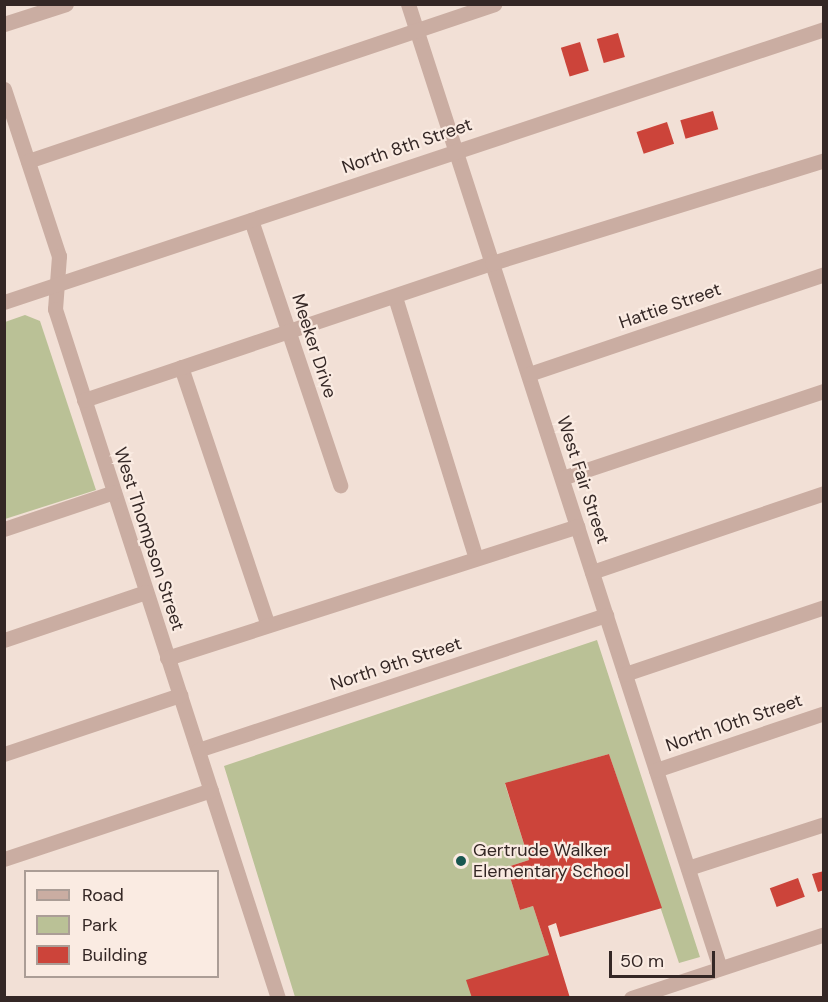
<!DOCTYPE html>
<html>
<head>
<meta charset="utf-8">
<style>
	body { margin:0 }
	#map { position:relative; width:828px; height:1002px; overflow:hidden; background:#f2e0d6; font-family:"DM Sans",sans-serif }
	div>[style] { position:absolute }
	.green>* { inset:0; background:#bac196 }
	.building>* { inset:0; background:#cc443a; transform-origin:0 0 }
	.minor>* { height:15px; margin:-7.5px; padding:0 7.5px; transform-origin:7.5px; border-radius:7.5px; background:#caada2 }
	.dots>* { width:16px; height:16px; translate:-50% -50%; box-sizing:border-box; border:3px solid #faebe2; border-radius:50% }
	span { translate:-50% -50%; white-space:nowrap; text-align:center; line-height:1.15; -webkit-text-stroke:4.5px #faebe2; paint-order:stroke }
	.street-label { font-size:18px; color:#342725 }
	.poi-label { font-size:18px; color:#342725 }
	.left { translate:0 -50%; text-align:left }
	.frame { position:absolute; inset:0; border:6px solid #342725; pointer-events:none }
	.legend { position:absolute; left:24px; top:870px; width:195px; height:108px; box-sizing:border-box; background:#faebe2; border:2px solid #ab9d96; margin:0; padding:8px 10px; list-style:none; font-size:18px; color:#342725 }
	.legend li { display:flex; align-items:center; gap:12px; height:30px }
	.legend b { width:30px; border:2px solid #ab9d96 }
	.scale { position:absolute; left:609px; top:951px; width:106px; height:27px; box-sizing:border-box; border:3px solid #342725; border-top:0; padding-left:8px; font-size:18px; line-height:21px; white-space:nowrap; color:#342725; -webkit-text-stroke:4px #faebe2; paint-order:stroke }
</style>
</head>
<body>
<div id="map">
	<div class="green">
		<i style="clip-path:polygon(25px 315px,40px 321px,96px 490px,5px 519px,5px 322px)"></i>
		<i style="clip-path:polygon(597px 640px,700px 957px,679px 963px,609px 754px,505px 784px,529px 860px,507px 867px,520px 910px,533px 906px,549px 955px,472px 997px,295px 997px,224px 766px)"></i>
	</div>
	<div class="building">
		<i style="left:618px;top:33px;width:25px;height:22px;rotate:74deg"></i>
		<i style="left:580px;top:42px;width:30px;height:20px;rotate:73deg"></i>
		<i style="left:713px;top:111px;width:19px;height:34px;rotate:74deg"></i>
		<i style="left:667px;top:122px;width:23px;height:32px;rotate:72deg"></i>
		<i style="clip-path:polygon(609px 754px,662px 908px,560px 937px,556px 923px,548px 926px,570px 998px,472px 998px,466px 980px,549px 955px,533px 906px,520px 910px,507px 867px,529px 860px,505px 783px)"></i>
		<i style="clip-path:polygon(824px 871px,824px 890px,818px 892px,812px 874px)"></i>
		<i style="left:798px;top:878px;width:20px;height:30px;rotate:70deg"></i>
	</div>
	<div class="minor">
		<i style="left:408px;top:4px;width:1013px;rotate:72.07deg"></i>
		<i style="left:4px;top:24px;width:65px;rotate:-17.9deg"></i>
		<i style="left:4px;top:89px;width:176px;rotate:71.8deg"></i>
		<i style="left:59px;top:256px;width:53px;rotate:94.3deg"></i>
		<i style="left:55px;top:309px;width:724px;rotate:72.07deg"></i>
		<i style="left:28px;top:161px;width:492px;rotate:-18.6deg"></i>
		<i style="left:251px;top:220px;width:280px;rotate:71.4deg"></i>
		<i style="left:395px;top:297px;width:273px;rotate:72.8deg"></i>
		<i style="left:4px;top:302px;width:864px;rotate:-18.41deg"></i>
		<i style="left:181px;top:367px;width:272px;rotate:71.4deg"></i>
		<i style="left:529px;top:374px;width:311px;rotate:-18.7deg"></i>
		<i style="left:84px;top:400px;width:430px;rotate:-18.6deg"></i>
		<i style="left:492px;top:263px;width:348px;rotate:-17.2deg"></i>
		<i style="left:562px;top:478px;width:276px;rotate:-18.4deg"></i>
		<i style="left:4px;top:529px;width:116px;rotate:-18.6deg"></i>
		<i style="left:592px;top:572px;width:245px;rotate:-18.8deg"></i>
		<i style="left:4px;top:640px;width:150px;rotate:-18.7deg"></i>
		<i style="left:167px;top:658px;width:431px;rotate:-17.8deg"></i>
		<i style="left:625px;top:674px;width:210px;rotate:-18.6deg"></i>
		<i style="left:198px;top:750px;width:430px;rotate:-18.3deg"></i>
		<i style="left:4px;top:754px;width:186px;rotate:-18.5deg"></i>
		<i style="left:656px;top:770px;width:177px;rotate:-18.7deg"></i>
		<i style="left:4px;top:859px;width:218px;rotate:-18.4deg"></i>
		<i style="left:688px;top:868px;width:143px;rotate:-17.9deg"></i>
		<i style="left:631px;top:998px;width:203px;rotate:-18.3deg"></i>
	</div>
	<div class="dots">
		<i style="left:461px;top:861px;background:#195750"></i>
	</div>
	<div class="street-label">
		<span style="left:407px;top:146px;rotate:-19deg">North 8th Street</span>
		<span style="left:670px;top:306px;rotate:-19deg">Hattie Street</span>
		<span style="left:314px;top:346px;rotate:72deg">Meeker Drive</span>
		<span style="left:583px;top:480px;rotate:72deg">West Fair Street</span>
		<span style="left:149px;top:539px;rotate:72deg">West Thompson Street</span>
		<span style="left:396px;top:664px;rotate:-18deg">North 9th Street</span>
		<span style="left:734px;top:723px;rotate:-19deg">North 10th Street</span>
	</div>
	<div class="poi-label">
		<span class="left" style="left:473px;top:861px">Gertrude Walker<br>Elementary School</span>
	</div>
	<div class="frame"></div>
	<ul class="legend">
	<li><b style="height:8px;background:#caada2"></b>Road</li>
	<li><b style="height:16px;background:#bac196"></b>Park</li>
	<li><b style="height:16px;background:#cc443a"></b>Building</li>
	</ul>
	<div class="scale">50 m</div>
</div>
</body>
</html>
